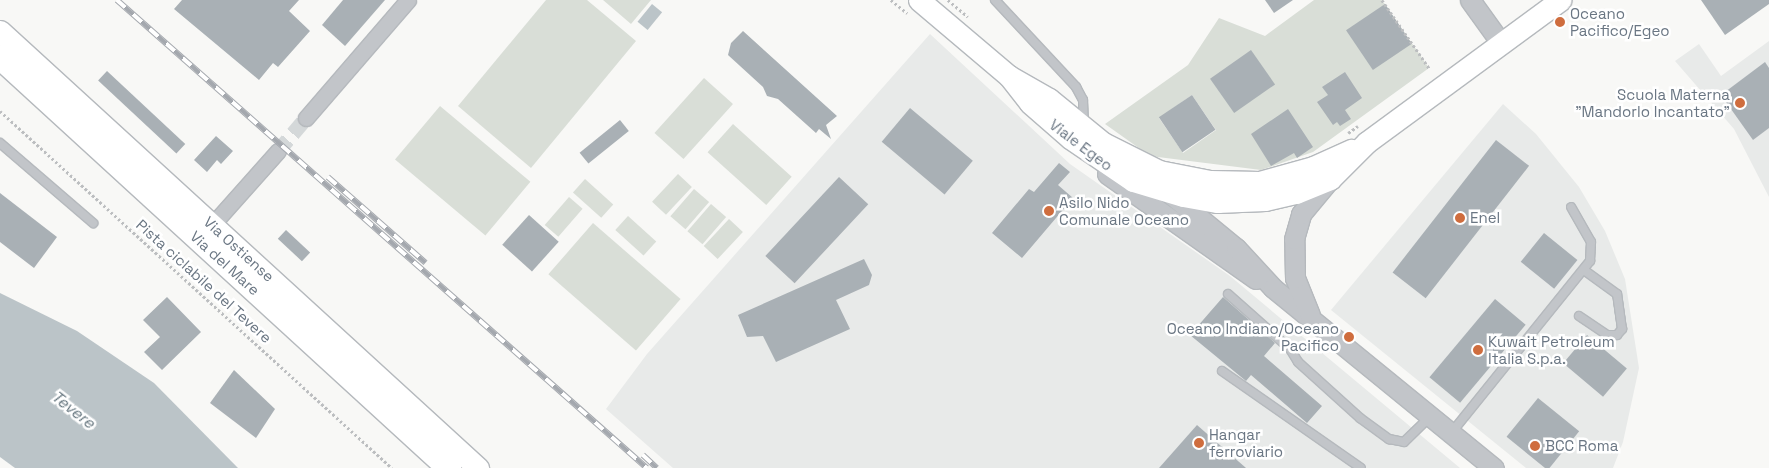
<!DOCTYPE html>
<html>
<head>
<meta charset="utf-8">
<style>
	body { margin:0 }
	#map { position:relative; width:1769px; height:468px; overflow:hidden; background:#f8f8f6; font-family:"Space Grotesk",sans-serif }
	div>[style] { position:absolute }
	.built>* { inset:0; background:#e8eae9 }
	.green>* { inset:0; background:#d9ded7; transform-origin:0 0 }
	.water>* { inset:0; background:#bbc4c8; transform-origin:0 0 }
	.building>* { inset:0; background:#a9b0b5; transform-origin:0 0 }
	.minor-tunnel>* { height:15px; margin-top:-7.5px; transform-origin:0; background:repeating-linear-gradient(90deg,#d4d8d9 0 15px,transparent 0 23px) }
	.path>* { height:2.5px; margin-top:-1.25px; transform-origin:0; background:repeating-linear-gradient(90deg,#bcbec0 0 2.5px,transparent 0 5px) }
	.roads { filter:drop-shadow(1px 0 #b5b9bd) drop-shadow(-1px 0 #b5b9bd) drop-shadow(0 1px #b5b9bd) drop-shadow(0 -1px #b5b9bd) }
	.service>* { height:8px; margin:-4px; padding:0 4px; transform-origin:4px; border-radius:4px; background:#c2c5c9 }
	.minor>* { height:15px; margin:-7.5px; padding:0 7.5px; transform-origin:7.5px; border-radius:7.5px; background:#c2c5c9 }
	.tertiary>* { height:19px; margin:-9.5px; padding:0 9.5px; transform-origin:9.5px; border-radius:9.5px; background:#c2c5c9 }
	.secondary>* { height:21px; margin:-10.5px; padding:0 10.5px; transform-origin:10.5px; border-radius:10.5px; background:#fff }
	.primary>* { height:24px; margin:-12px; padding:0 12px; transform-origin:12px; border-radius:12px; background:#fff }
	.rail>* { height:5.5px; margin-top:-2.75px; transform-origin:0; background:repeating-linear-gradient(90deg,#fff 0 11px,#a4a8ae 0 22px); box-sizing:border-box; border-block:1px solid #a4a8ae }
	.dots>* { width:14px; height:14px; translate:-50% -50%; box-sizing:border-box; border:2px solid #fff; border-radius:50% }
	span { translate:-50% -50%; white-space:nowrap; text-align:center; line-height:1.15; -webkit-text-stroke:5px #fff; paint-order:stroke }
	.poi-label { font-size:15px; color:#6a7683 }
	.left { translate:0 -50%; text-align:left }
	.right { translate:-100% -50%; text-align:right }
	.street-label { font-size:15px; color:#6a7683 }
	.water-label { font-size:16px; color:#66767f; font-style:italic }
</style>
</head>
<body>
<div id="map">
	<div class="built">
		<i style="clip-path:polygon(930px 34px,1070px 164px,1230px 276px,1460px 468px,673px 468px,606px 409px,647px 354px)"></i>
		<i style="clip-path:polygon(1769px 41px,1769px 197px,1734px 129px,1675px 61px,1699px 44px,1721px 76px)"></i>
		<i style="clip-path:polygon(1503px 104px,1536px 134px,1579px 187px,1605px 231px,1625px 279px,1639px 368px,1623px 442px,1613px 468px,1526px 468px,1331px 310px)"></i>
	</div>
	<div class="green">
		<i style="clip-path:polygon(546px 0,587px 0,636px 41px,531px 168px,458px 106px)"></i>
		<i style="clip-path:polygon(603px 0,651px 0,631px 24px)"></i>
		<i style="clip-path:polygon(evenodd,1314px 0,1382px 0,1429px 68px,1313px 152px,1261px 170px,1150px 156px,1105px 124px,1188px 65px,1219px 18px,1265px 36px,1314px 0,1192px 95px,1216px 130px,1183px 153px,1159px 118px,1192px 95px)"></i>
		<i style="left:704px;top:78px;width:39px;height:74px;rotate:42deg"></i>
		<i style="left:440px;top:106px;width:118px;height:70px;rotate:40deg"></i>
		<i style="left:733px;top:124px;width:79px;height:38px;rotate:42deg"></i>
		<i style="left:678px;top:174px;width:19px;height:38px;rotate:43deg"></i>
		<i style="left:585px;top:179px;width:38px;height:18px;rotate:42deg"></i>
		<i style="left:694px;top:189px;width:20px;height:36px;rotate:41deg"></i>
		<i style="left:569px;top:197px;width:18px;height:37px;rotate:41deg"></i>
		<i style="left:711px;top:204px;width:20px;height:36px;rotate:41deg"></i>
		<i style="left:628px;top:216px;width:38px;height:19px;rotate:42deg"></i>
		<i style="left:729px;top:219px;width:19px;height:37px;rotate:43deg"></i>
		<i style="left:593px;top:223px;width:116px;height:68px;rotate:41deg"></i>
	</div>
	<div class="water">
		<i style="left:652px;top:4px;width:13px;height:23px;rotate:39deg"></i>
		<i style="clip-path:polygon(0 293px,77px 331px,154px 383px,238px 468px,15px 468px,0 457px)"></i>
	</div>
	<div class="building">
		<i style="clip-path:polygon(182px 0,299px 0,289px 11px,310px 31px,278px 67px,273px 63px,259px 80px,174px 9px)"></i>
		<i style="clip-path:polygon(343px 0,385px 0,345px 46px,322px 25px)"></i>
		<i style="clip-path:polygon(1265px 0,1293px 0,1274px 13px)"></i>
		<i style="clip-path:polygon(1701px 0,1769px 0,1769px 4px,1725px 35px)"></i>
		<i style="left:1385px;top:4px;width:48px;height:47px;rotate:56deg"></i>
		<i style="clip-path:polygon(743px 31px,837px 116px,826px 125px,831px 139px,819px 129px,816px 133px,778px 99px,767px 96px,763px 87px,728px 55px,731px 43px)"></i>
		<i style="left:1251px;top:50px;width:42px;height:50px;rotate:55deg"></i>
		<i style="clip-path:polygon(1765px 62px,1769px 68px,1769px 128px,1753px 140px,1721px 95px)"></i>
		<i style="left:107px;top:71px;width:107px;height:13px;rotate:43deg"></i>
		<i style="clip-path:polygon(1345px 72px,1362px 98px,1345px 110px,1351px 119px,1340px 126px,1337px 122px,1333px 125px,1317px 102px,1328px 95px,1322px 87px)"></i>
		<i style="left:1192px;top:95px;width:42px;height:40px;rotate:56deg"></i>
		<i style="left:910px;top:108px;width:82px;height:44px;rotate:40deg"></i>
		<i style="clip-path:polygon(1288px 109px,1313px 147px,1297px 158px,1294px 153px,1271px 166px,1251px 134px)"></i>
		<i style="left:620px;top:120px;width:14px;height:52px;rotate:51deg"></i>
		<i style="clip-path:polygon(216px 136px,233px 151px,221px 164px,217px 160px,207px 172px,194px 160px)"></i>
		<i style="left:1496px;top:140px;width:42px;height:168px;rotate:38deg"></i>
		<i style="clip-path:polygon(1059px 163px,1070px 172px,1058px 185px,1073px 198px,1022px 258px,992px 233px,1029px 189px,1034px 192px)"></i>
		<i style="left:839px;top:177px;width:40px;height:108px;rotate:43deg"></i>
		<i style="clip-path:polygon(0 193px,57px 237px,34px 268px,0 242px)"></i>
		<i style="left:529px;top:215px;width:40px;height:40px;rotate:42deg"></i>
		<i style="left:286px;top:230px;width:33px;height:12px;rotate:43deg"></i>
		<i style="left:1544px;top:233px;width:43px;height:37px;rotate:39deg"></i>
		<i style="clip-path:polygon(864px 259px,872px 275px,869px 285px,836px 300px,850px 329px,776px 362px,763px 336px,747px 337px,738px 315px)"></i>
		<i style="clip-path:polygon(167px 297px,201px 332px,162px 370px,144px 352px,160px 337px,143px 320px)"></i>
		<i style="clip-path:polygon(1223px 297px,1275px 343px,1264px 356px,1322px 406px,1307px 423px,1251px 375px,1246px 381px,1190px 335px)"></i>
		<i style="left:1495px;top:299px;width:40px;height:102px;rotate:40deg"></i>
		<i style="left:1587px;top:335px;width:52px;height:37px;rotate:40deg"></i>
		<i style="clip-path:polygon(234px 370px,275px 409px,256px 438px,210px 403px)"></i>
		<i style="left:1538px;top:398px;width:53px;height:50px;rotate:39deg"></i>
		<i style="clip-path:polygon(1197px 425px,1246px 468px,1159px 468px)"></i>
	</div>
	<div class="minor-tunnel">
		<i style="left:278px;top:151px;width:43px;rotate:-49.7deg"></i>
	</div>
	<div class="path">
		<i style="left:891px;top:0;width:21px;rotate:39deg"></i>
		<i style="left:948px;top:0;width:26px;rotate:40deg"></i>
		<i style="left:1382px;top:0;width:83px;rotate:55.3deg"></i>
		<i style="left:0;top:111px;width:530px;rotate:42.32deg"></i>
		<i style="left:1348px;top:133px;width:12px;rotate:-35deg"></i>
	</div>
	<div class="roads">
		<div class="service">
			<i style="left:995px;top:0;width:119px;rotate:47deg"></i>
			<i style="left:1076px;top:87px;width:15px;rotate:62deg"></i>
			<i style="left:1083px;top:100px;width:24px;rotate:88deg"></i>
			<i style="left:0;top:143px;width:123px;rotate:40.7deg"></i>
			<i style="left:1228px;top:294px;width:83px;rotate:41.6deg"></i>
			<i style="left:1290px;top:349px;width:15px;rotate:58deg"></i>
			<i style="left:1298px;top:362px;width:84px;rotate:42.1deg"></i>
			<i style="left:1360px;top:418px;width:36px;rotate:36deg"></i>
			<i style="left:1389px;top:439px;width:15px;rotate:11deg"></i>
			<i style="left:1404px;top:442px;width:36px;rotate:-44deg"></i>
			<i style="left:1579px;top:316px;width:34px;rotate:34deg"></i>
			<i style="left:1607px;top:335px;width:10px"></i>
			<i style="left:1617px;top:335px;width:8px;rotate:-50deg"></i>
			<i style="left:1622px;top:329px;width:35px;rotate:-98deg"></i>
			<i style="left:1617px;top:294px;width:41px;rotate:-144deg"></i>
			<i style="left:1222px;top:371px;width:169px;rotate:34.9deg"></i>
			<i style="left:1452px;top:432px;width:220px;rotate:-51.1deg"></i>
			<i style="left:1590px;top:261px;width:19px;rotate:-87deg"></i>
			<i style="left:1591px;top:242px;width:40px;rotate:-119.7deg"></i>
		</div>
		<div class="minor">
			<i style="left:306px;top:118px;width:156px;rotate:-49.2deg"></i>
			<i style="left:212px;top:225px;width:99px;rotate:-48.3deg"></i>
		</div>
		<div class="tertiary">
			<i style="left:1470px;top:0;width:53px;rotate:54.2deg"></i>
			<i style="left:1107px;top:174px;width:182px;rotate:35.2deg"></i>
			<i style="left:1169px;top:193px;width:87px;rotate:39.4deg"></i>
			<i style="left:1236px;top:248px;width:54px;rotate:47.2deg"></i>
			<i style="left:1273px;top:288px;width:285px;rotate:39.2deg"></i>
			<i style="left:1310px;top:315px;width:40px;rotate:-112deg"></i>
			<i style="left:1295px;top:278px;width:39px;rotate:-91deg"></i>
			<i style="left:1294px;top:239px;width:26px;rotate:-74deg"></i>
			<i style="left:1301px;top:214px;width:45px;rotate:-50.4deg"></i>
		</div>
		<div class="secondary">
			<i style="left:919px;top:0;width:118px;rotate:40.2deg"></i>
			<i style="left:1009px;top:76px;width:46px;rotate:29.9deg"></i>
			<i style="left:1049px;top:99px;width:70px;rotate:39.2deg"></i>
			<i style="left:1103px;top:143px;width:63px;rotate:26.6deg"></i>
			<i style="left:1159px;top:171px;width:52px;rotate:11.1deg"></i>
			<i style="left:1210px;top:181px;width:49px;rotate:1.2deg"></i>
			<i style="left:1259px;top:182px;width:56px;rotate:-15.5deg"></i>
			<i style="left:1313px;top:167px;width:42px;rotate:-24.1deg"></i>
			<i style="left:0;top:31px;width:648px;rotate:42.43deg"></i>
			<i style="left:1009px;top:76px;width:34px;rotate:52deg"></i>
			<i style="left:1030px;top:103px;width:53px;rotate:41.2deg"></i>
			<i style="left:1070px;top:138px;width:76px;rotate:34.3deg"></i>
			<i style="left:1133px;top:181px;width:52px;rotate:16.7deg"></i>
			<i style="left:1183px;top:196px;width:35px;rotate:10deg"></i>
			<i style="left:1217px;top:202px;width:48px;rotate:-2.4deg"></i>
			<i style="left:1265px;top:200px;width:32px;rotate:-13deg"></i>
			<i style="left:1296px;top:193px;width:37px;rotate:-22deg"></i>
			<i style="left:1330px;top:179px;width:52px;rotate:-45deg"></i>
			<i style="left:1367px;top:142px;width:240px;rotate:-36.3deg"></i>
		</div>
		<div class="primary">
			<i style="left:0;top:57px;width:609px;rotate:42.47deg"></i>
		</div>
	</div>
	<div class="rail">
		<i style="left:117px;top:0;width:707px;rotate:41.45deg"></i>
		<i style="left:328px;top:177px;width:130px;rotate:41.3deg"></i>
		<i style="left:643px;top:455px;width:19px;rotate:43deg"></i>
	</div>
	<div class="dots">
		<i style="left:1560px;top:22px;background:#cf6d3e"></i>
		<i style="left:1740px;top:103px;background:#cf6d3e"></i>
		<i style="left:1049px;top:211px;background:#cf6d3e"></i>
		<i style="left:1460px;top:218px;background:#cf6d3e"></i>
		<i style="left:1349px;top:337px;background:#cf6d3e"></i>
		<i style="left:1478px;top:350px;background:#cf6d3e"></i>
		<i style="left:1199px;top:443px;background:#cf6d3e"></i>
		<i style="left:1535px;top:446px;background:#cf6d3e"></i>
	</div>
	<div class="poi-label">
		<span class="left" style="left:1570px;top:22px">Oceano<br>Pacifico/Egeo</span>
		<span class="right" style="left:1730px;top:103px">Scuola Materna<br>"Mandorlo Incantato"</span>
		<span class="left" style="left:1059px;top:211px">Asilo Nido<br>Comunale Oceano</span>
		<span class="left" style="left:1470px;top:218px">Enel</span>
		<span class="right" style="left:1339px;top:337px">Oceano Indiano/Oceano<br>Pacifico</span>
		<span class="left" style="left:1488px;top:350px">Kuwait Petroleum<br>Italia S.p.a.</span>
		<span class="left" style="left:1209px;top:443px">Hangar<br>ferroviario</span>
		<span class="left" style="left:1545px;top:446px">BCC Roma</span>
	</div>
	<div class="street-label">
		<span style="left:1081px;top:145px;rotate:37deg">Viale Egeo</span>
		<span style="left:239px;top:249px;rotate:42deg">Via Ostiense</span>
		<span style="left:225px;top:263px;rotate:42deg">Via del Mare</span>
		<span style="left:204px;top:281px;rotate:42deg">Pista ciclabile del Tevere</span>
	</div>
	<div class="water-label">
		<span style="left:73px;top:410px;rotate:38deg">Tevere</span>
	</div>
</div>
</body>
</html>
